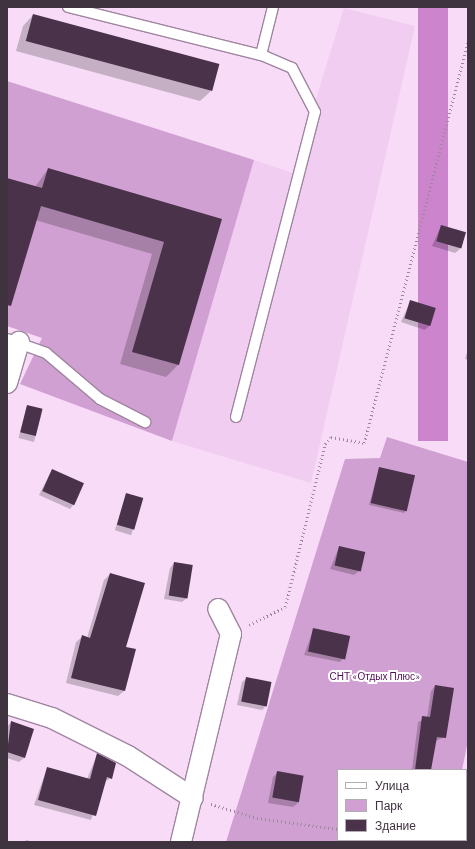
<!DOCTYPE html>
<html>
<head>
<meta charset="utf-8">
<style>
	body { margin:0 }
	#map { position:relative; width:475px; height:849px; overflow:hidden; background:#f7dbf7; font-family:Barlow,sans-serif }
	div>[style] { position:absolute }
	.built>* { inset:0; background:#f1cef1 }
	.green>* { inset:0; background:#d1a0d2 }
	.forest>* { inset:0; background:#cc84cd; transform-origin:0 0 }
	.shadow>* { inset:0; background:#0003; transform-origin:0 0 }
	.building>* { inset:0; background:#4a334a; transform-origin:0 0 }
	.path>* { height:2.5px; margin-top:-1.25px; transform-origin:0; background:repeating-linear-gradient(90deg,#9d899d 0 1px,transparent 0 4px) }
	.roads { filter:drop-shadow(1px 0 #9f859f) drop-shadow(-1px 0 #9f859f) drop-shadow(0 1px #9f859f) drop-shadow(0 -1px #9f859f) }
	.service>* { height:10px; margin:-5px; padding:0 5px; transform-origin:5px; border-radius:5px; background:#fff }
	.minor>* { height:20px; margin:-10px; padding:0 10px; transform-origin:10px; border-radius:10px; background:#fff }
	span { translate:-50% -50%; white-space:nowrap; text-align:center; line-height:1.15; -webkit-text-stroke:4px #fff; paint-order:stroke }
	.park-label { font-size:10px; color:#510f54 }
	.frame { position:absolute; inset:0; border:8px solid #3f333f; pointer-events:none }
	.legend { position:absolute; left:337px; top:769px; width:130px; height:72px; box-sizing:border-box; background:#fff; border:1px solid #b2adb2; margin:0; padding:5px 7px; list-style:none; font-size:12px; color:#3f333f }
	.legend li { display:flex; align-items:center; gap:8px; height:20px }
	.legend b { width:20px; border:1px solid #b2adb2 }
</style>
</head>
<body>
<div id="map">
	<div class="built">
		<i style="clip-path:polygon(344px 8px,415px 26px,311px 483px,172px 441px,254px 160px,293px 173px)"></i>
	</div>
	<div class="green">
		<i style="clip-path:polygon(7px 81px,254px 160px,172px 441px,20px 384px,42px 338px,7px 326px)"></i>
		<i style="clip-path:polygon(387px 437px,468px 462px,468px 741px,462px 770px,338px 770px,338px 840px,447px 842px,226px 842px,345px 459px,380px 458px)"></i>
	</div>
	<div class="forest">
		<i style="left:418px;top:7px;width:30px;height:434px"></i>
	</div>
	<div class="shadow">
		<i style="clip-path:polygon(33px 15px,211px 91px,200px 101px,16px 51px,23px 26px)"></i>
		<i style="clip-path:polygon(48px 169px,220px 220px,178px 365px,166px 377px,120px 364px,152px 254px,35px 220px,7px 308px,7px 179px,35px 187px)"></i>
		<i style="clip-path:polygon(441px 226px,460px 249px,455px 253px,432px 246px)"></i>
		<i style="clip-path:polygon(410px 302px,430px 325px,425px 330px,401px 322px)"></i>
		<i style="clip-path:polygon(468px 349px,468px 360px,465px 359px)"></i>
		<i style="left:27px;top:406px;width:16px;height:33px;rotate:15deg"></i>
		<i style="clip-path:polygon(379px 468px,406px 511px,404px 513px,369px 505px)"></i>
		<i style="clip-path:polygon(52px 470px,74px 504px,70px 509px,39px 495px)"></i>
		<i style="left:126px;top:494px;width:17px;height:38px;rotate:17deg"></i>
		<i style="clip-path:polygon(339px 547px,359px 571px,354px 575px,330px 569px)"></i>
		<i style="clip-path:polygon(174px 563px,187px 598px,182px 602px,164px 599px,170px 568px)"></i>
		<i style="clip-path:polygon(110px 574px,125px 647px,124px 691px,118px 696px,66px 683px,76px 642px,82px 637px,87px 638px,104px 580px)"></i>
		<i style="clip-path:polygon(313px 630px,344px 658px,340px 662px,304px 655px)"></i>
		<i style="clip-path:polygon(247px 678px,266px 706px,262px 710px,237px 705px,242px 682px)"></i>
		<i style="clip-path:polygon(435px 686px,445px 737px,435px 741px,430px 770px,412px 770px,418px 722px,427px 718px,431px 691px)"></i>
		<i style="clip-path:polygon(11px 722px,24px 758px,19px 762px,7px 758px,7px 727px)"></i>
		<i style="clip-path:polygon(97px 755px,111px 778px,104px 782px,91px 820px,34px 805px,47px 768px,87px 779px)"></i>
		<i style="clip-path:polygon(278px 772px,298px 803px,293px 807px,268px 803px,273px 777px)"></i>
		<i style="clip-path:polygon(26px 840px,35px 842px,24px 842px)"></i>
	</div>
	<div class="building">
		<i style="left:33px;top:14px;width:193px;height:28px;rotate:15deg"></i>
		<i style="clip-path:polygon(48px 168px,222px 219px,179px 365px,132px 352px,164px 242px,41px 206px,11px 306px,7px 305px,7px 178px,42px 188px)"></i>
		<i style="left:441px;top:225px;width:26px;height:17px;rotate:16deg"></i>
		<i style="left:410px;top:300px;width:27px;height:19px;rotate:17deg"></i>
		<i style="left:27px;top:405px;width:16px;height:28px;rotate:14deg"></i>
		<i style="left:379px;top:467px;width:37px;height:37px;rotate:13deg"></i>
		<i style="left:52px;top:469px;width:35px;height:24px;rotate:24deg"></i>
		<i style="left:126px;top:493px;width:18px;height:33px;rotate:16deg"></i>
		<i style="left:339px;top:546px;width:27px;height:20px;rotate:13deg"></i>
		<i style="left:174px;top:562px;width:19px;height:34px;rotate:9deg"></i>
		<i style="clip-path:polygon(110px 573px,145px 583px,126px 647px,136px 649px,125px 691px,71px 678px,82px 635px,90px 638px)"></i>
		<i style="left:313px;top:628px;width:38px;height:24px;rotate:12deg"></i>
		<i style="left:246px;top:677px;width:26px;height:25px;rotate:11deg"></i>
		<i style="clip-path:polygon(435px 685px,454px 688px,446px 738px,437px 737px,431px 770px,415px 770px,422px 716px,430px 717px)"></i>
		<i style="clip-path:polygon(11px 721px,34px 729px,25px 758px,7px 752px)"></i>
		<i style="clip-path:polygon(97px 753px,116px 763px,112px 779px,107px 777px,96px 816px,38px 800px,47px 767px,90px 779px)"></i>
		<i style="left:277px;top:771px;width:27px;height:27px;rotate:10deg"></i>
	</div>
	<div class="path">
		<i style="left:249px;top:625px;width:40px;rotate:-26.6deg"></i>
		<i style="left:285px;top:607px;width:168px;rotate:-76.2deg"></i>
		<i style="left:325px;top:444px;width:9px;rotate:-49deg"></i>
		<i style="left:331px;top:437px;width:34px;rotate:10deg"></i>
		<i style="left:364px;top:443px;width:416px;rotate:-75.5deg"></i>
		<i style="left:211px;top:804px;width:48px;rotate:16.9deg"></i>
		<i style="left:257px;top:818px;width:82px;rotate:7.7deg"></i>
		<i style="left:411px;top:840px;width:12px;rotate:9deg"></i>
	</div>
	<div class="roads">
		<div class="service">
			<i style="left:68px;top:7px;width:199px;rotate:14deg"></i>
			<i style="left:261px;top:55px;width:49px;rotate:-76deg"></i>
			<i style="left:7px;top:339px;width:41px;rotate:19.7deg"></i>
			<i style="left:46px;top:353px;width:71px;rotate:40.4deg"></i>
			<i style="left:100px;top:399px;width:51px;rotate:27.1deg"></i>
			<i style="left:236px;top:417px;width:315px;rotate:-75.5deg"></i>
			<i style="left:315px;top:112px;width:50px;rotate:-117.6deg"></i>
			<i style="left:292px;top:68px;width:34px;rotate:-157deg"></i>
		</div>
		<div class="minor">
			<i style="left:7px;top:383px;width:43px;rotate:-73.7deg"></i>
			<i style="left:7px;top:704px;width:47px;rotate:17.3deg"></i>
			<i style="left:52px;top:718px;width:85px;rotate:26.6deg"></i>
			<i style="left:128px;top:756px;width:77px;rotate:32.9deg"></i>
			<i style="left:181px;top:842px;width:214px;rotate:-76.5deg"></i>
			<i style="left:231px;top:634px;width:28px;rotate:-117deg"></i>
		</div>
	</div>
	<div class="park-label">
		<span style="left:375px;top:677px">СНТ «Отдых Плюс»</span>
	</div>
	<div class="frame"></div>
	<ul class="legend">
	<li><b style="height:5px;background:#fff"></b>Улица</li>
	<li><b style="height:11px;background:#d1a0d2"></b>Парк</li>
	<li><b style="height:11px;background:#4a334a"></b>Здание</li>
	</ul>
</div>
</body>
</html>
